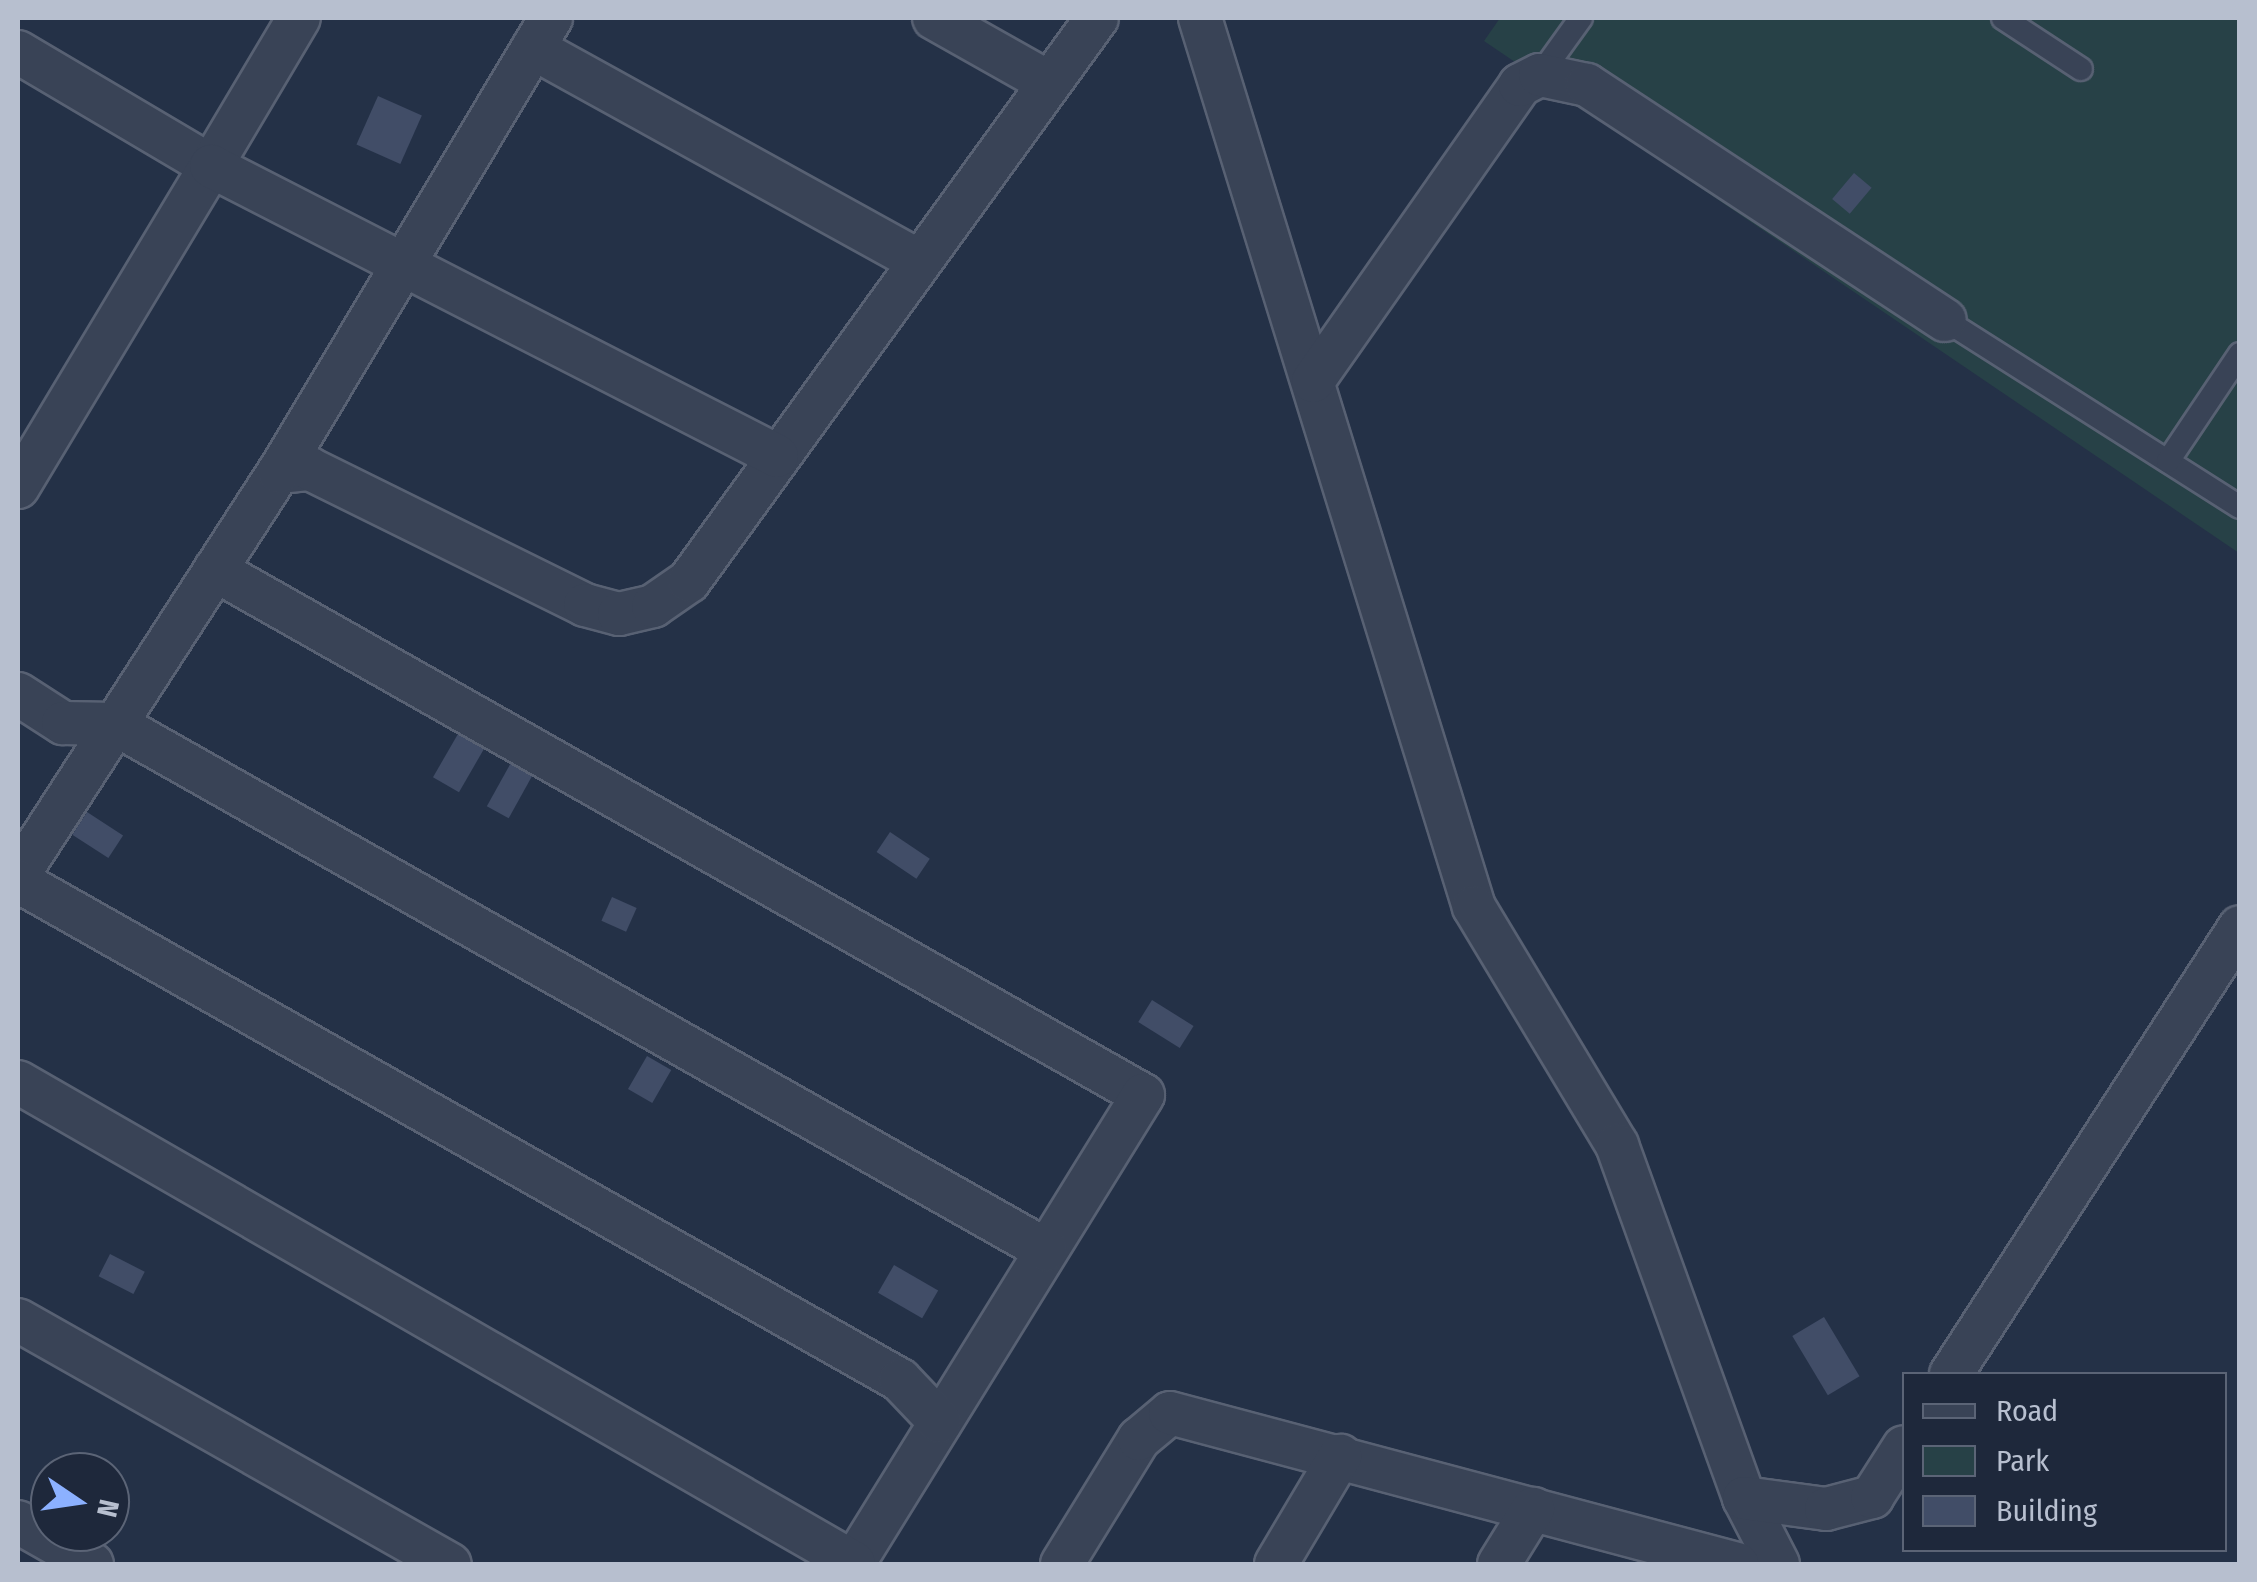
<!DOCTYPE html>
<html>
<head>
<meta charset="utf-8">
<style>
	body { margin:0 }
	#map { position:relative; width:2257px; height:1582px; overflow:hidden; background:#243147; font-family:"Fira Sans Condensed",sans-serif }
	div>[style] { position:absolute }
	.green>* { inset:0; background:#274147 }
	.building>* { inset:0; background:#414d67; transform-origin:0 0 }
	.roads { filter:drop-shadow(2px 0 #586173) drop-shadow(-2px 0 #586173) drop-shadow(0 2px #586173) drop-shadow(0 -2px #586173) }
	.service>* { height:22px; margin:-11px; padding:0 11px; transform-origin:11px; border-radius:11px; background:#394356 }
	.minor>* { height:42px; margin:-21px; padding:0 21px; transform-origin:21px; border-radius:21px; background:#394356 }
	span { translate:-50% -50%; white-space:nowrap; text-align:center; line-height:1.15; -webkit-text-stroke:8px #1e283b; paint-order:stroke }
	.frame { position:absolute; inset:0; border:20px solid #b7bfcf; pointer-events:none }
	.legend { position:absolute; left:1902px; top:1372px; width:325px; height:180px; box-sizing:border-box; background:#1e283b; border:2px solid #5b6476; margin:0; padding:12px 18px; list-style:none; font-size:30px; color:#b7bfcf }
	.legend li { display:flex; align-items:center; gap:20px; height:50px }
	.legend b { width:50px; border:2px solid #5b6476 }
	.north { position:absolute; left:30px; top:1452px; width:100px; height:100px; box-sizing:border-box; background:#1e283b; border:2px solid #5b6476; border-radius:50%; rotate:103deg; font-size:28px; font-weight:700; line-height:40px; text-align:center; color:#b7bfcf }
	.north::after { content:''; display:block; margin:auto; width:35px; height:45px; background:#8cb1ff; clip-path:polygon(50% 0,100% 100%,50% 72%,0 100%) }
</style>
</head>
<body>
<div id="map">
	<div class="green">
		<i style="clip-path:polygon(1500px 18px,2239px 18px,2239px 553px,1484px 41px)"></i>
	</div>
	<div class="building">
		<i style="left:378px;top:96px;width:48px;height:53px;rotate:24deg"></i>
		<i style="left:1854px;top:173px;width:23px;height:34px;rotate:40deg"></i>
		<i style="left:462px;top:727px;width:30px;height:58px;rotate:30deg"></i>
		<i style="left:513px;top:759px;width:25px;height:54px;rotate:29deg"></i>
		<i style="left:87px;top:812px;width:43px;height:27px;rotate:33deg"></i>
		<i style="left:890px;top:832px;width:48px;height:24px;rotate:34deg"></i>
		<i style="left:612px;top:897px;width:27px;height:26px;rotate:24deg"></i>
		<i style="left:1152px;top:1000px;width:49px;height:26px;rotate:32deg"></i>
		<i style="left:647px;top:1056px;width:28px;height:38px;rotate:30deg"></i>
		<i style="left:110px;top:1254px;width:39px;height:25px;rotate:27deg"></i>
		<i style="left:894px;top:1265px;width:51px;height:32px;rotate:30deg"></i>
		<i style="left:1824px;top:1317px;width:69px;height:37px;rotate:59deg"></i>
	</div>
	<div class="roads">
		<div class="service">
			<i style="left:2003px;top:18px;width:93px;rotate:33.2deg"></i>
			<i style="left:1540px;top:75px;width:70px;rotate:-54.3deg"></i>
			<i style="left:1945px;top:320px;width:349px;rotate:32.4deg"></i>
			<i style="left:2168px;top:461px;width:129px;rotate:-56.1deg"></i>
		</div>
		<div class="minor">
			<i style="left:934px;top:18px;width:129px;rotate:29.4deg"></i>
			<i style="left:1200px;top:18px;width:930px;rotate:72.87deg"></i>
			<i style="left:1474px;top:907px;width:278px;rotate:59deg"></i>
			<i style="left:1617px;top:1145px;width:375px;rotate:70.2deg"></i>
			<i style="left:1744px;top:1498px;width:74px;rotate:62.7deg"></i>
			<i style="left:533px;top:48px;width:439px;rotate:28.9deg"></i>
			<i style="left:18px;top:52px;width:224px;rotate:30.6deg"></i>
			<i style="left:211px;top:166px;width:172px;rotate:-59.3deg"></i>
			<i style="left:1313px;top:381px;width:361px;rotate:-55deg"></i>
			<i style="left:1520px;top:85px;width:22px;rotate:-27deg"></i>
			<i style="left:1540px;top:75px;width:48px;rotate:12deg"></i>
			<i style="left:1587px;top:85px;width:428px;rotate:33.3deg"></i>
			<i style="left:279px;top:472px;width:31px;rotate:-6deg"></i>
			<i style="left:310px;top:469px;width:307px;rotate:26.3deg"></i>
			<i style="left:585px;top:605px;width:35px;rotate:15deg"></i>
			<i style="left:619px;top:614px;width:35px;rotate:-13deg"></i>
			<i style="left:653px;top:606px;width:44px;rotate:-34.8deg"></i>
			<i style="left:689px;top:581px;width:695px;rotate:-54.07deg"></i>
			<i style="left:18px;top:487px;width:375px;rotate:-59deg"></i>
			<i style="left:211px;top:166px;width:636px;rotate:27.13deg"></i>
			<i style="left:215px;top:570px;width:1066px;rotate:29.5deg"></i>
			<i style="left:1143px;top:1095px;width:551px;rotate:121.73deg"></i>
			<i style="left:18px;top:694px;width:54px;rotate:32.8deg"></i>
			<i style="left:63px;top:723px;width:52px;rotate:1.1deg"></i>
			<i style="left:115px;top:724px;width:1069px;rotate:29.47deg"></i>
			<i style="left:18px;top:875px;width:480px;rotate:-57.1deg"></i>
			<i style="left:279px;top:472px;width:529px;rotate:-59.07deg"></i>
			<i style="left:18px;top:881px;width:1013px;rotate:29.5deg"></i>
			<i style="left:900px;top:1380px;width:58px;rotate:46.4deg"></i>
			<i style="left:18px;top:1082px;width:964px;rotate:29.91deg"></i>
			<i style="left:18px;top:1320px;width:496px;rotate:29.5deg"></i>
			<i style="left:1951px;top:1374px;width:532px;rotate:-57.12deg"></i>
			<i style="left:1744px;top:1498px;width:83px;rotate:7.6deg"></i>
			<i style="left:1826px;top:1509px;width:48px;rotate:-14.6deg"></i>
			<i style="left:1872px;top:1497px;width:59px;rotate:-57.4deg"></i>
			<i style="left:18px;top:1522px;width:85px;rotate:29.6deg"></i>
			<i style="left:1062px;top:1564px;width:147px;rotate:-58.4deg"></i>
			<i style="left:1139px;top:1439px;width:40px;rotate:-40deg"></i>
			<i style="left:1170px;top:1413px;width:587px;rotate:14.91deg"></i>
			<i style="left:1276px;top:1564px;width:126px;rotate:-59.3deg"></i>
			<i style="left:1499px;top:1564px;width:65px;rotate:-58.3deg"></i>
		</div>
	</div>
	<div class="frame"></div>
	<ul class="legend">
	<li><b style="height:12px;background:#394356"></b>Road</li>
	<li><b style="height:28px;background:#274147"></b>Park</li>
	<li><b style="height:28px;background:#414d67"></b>Building</li>
	</ul>
	<div class="north">N</div>
</div>
</body>
</html>
